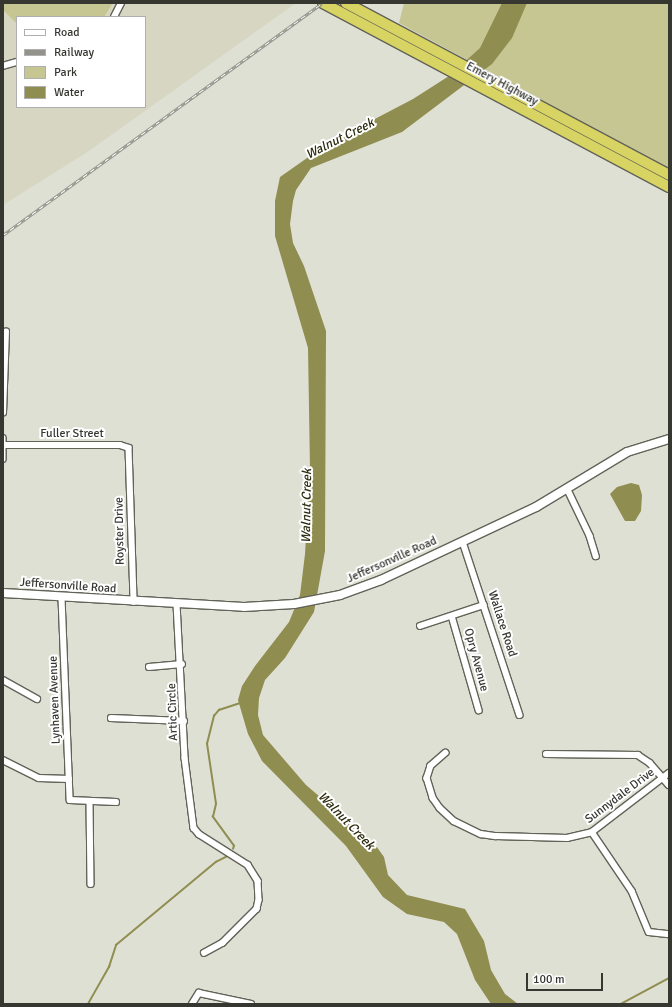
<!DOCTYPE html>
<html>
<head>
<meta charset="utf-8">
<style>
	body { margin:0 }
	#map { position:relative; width:672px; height:1007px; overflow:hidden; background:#dfe0d4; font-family:Signika,sans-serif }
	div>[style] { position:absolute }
	.built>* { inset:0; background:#d6d6c3 }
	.green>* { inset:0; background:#c6c692 }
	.water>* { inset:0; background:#8f8d50 }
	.stream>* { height:1.5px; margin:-0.75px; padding:0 0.75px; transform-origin:0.75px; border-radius:0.75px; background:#8f8d50 }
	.roads { filter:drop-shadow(1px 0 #626258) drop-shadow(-1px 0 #626258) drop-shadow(0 1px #626258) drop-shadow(0 -1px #626258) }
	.street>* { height:5.5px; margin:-2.75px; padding:0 2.75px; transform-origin:2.75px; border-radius:2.75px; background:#fff }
	.secondary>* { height:8px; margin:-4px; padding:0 4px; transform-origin:4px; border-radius:4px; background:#fff }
	.highway>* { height:10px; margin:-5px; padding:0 5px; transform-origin:5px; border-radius:5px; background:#d8d464 }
	.rail>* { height:3px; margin-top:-1.5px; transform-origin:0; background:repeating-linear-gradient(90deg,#fff 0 4.5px,#93938b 0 9px); box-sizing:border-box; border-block:1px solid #93938b }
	span { translate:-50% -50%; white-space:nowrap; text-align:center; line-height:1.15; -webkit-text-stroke:4px #fff; paint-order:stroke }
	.street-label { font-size:12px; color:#373732 }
	.water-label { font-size:13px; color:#2c2b0e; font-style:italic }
	.frame { position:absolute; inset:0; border:4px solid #373732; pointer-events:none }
	.legend { position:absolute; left:16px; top:16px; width:130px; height:92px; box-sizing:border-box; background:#fff; border:1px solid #afafad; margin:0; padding:5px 7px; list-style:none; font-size:12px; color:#373732 }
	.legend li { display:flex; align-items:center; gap:8px; height:20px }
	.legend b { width:20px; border:1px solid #afafad }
	.scale { position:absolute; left:526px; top:973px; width:77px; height:18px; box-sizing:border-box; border:2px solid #373732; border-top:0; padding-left:5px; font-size:12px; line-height:14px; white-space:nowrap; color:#373732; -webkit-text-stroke:3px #fff; paint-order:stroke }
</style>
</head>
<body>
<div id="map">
	<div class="built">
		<i style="clip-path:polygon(113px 3px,296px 3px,89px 151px,3px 205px,3px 10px,17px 24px,17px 107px,145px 107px,145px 17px,104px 17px)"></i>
	</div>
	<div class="green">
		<i style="clip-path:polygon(3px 3px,113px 3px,104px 17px,17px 17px,17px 24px,3px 10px)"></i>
		<i style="clip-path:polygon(404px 3px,669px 3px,669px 169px,399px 23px)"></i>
	</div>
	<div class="water">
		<i style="clip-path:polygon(502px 3px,527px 3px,512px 38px,492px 64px,402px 132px,311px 168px,296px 190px,293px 201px,290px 224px,293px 243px,304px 266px,326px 331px,325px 551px,314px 612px,285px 658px,265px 680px,259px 698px,258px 715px,263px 735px,306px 785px,374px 843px,384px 857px,388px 875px,407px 895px,465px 909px,484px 941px,491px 970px,505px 994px,518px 1004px,491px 1004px,475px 980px,457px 934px,444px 922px,407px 914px,383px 897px,346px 846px,262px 761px,248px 734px,238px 700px,242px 686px,255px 666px,289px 622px,300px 595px,305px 554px,310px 469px,308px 348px,275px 236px,275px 201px,280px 177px,327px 144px,413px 99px,449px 76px,480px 48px)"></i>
		<i style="clip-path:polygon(631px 483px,639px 485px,642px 495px,641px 511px,635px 521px,625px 521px,610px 494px,617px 487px)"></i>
	</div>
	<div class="stream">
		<i style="left:233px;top:849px;width:3px;rotate:-72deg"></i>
		<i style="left:234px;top:846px;width:36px;rotate:-126deg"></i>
		<i style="left:213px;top:817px;width:13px;rotate:-77deg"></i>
		<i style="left:216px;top:804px;width:61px;rotate:-98.5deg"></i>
		<i style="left:207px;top:744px;width:29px;rotate:-76deg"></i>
		<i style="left:214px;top:716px;width:8px;rotate:-50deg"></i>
		<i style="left:219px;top:710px;width:22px;rotate:-18deg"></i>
		<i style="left:88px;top:1004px;width:43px;rotate:-60.4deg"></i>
		<i style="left:109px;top:967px;width:23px;rotate:-72deg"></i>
		<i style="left:116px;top:945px;width:130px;rotate:-39.7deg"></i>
		<i style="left:216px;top:862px;width:13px;rotate:-27deg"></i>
		<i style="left:621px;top:1004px;width:55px;rotate:-28.4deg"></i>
	</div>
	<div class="roads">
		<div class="street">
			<i style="left:114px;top:17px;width:16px;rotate:-63deg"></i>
			<i style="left:3px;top:66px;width:15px;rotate:-16deg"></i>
			<i style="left:3px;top:413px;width:81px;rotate:-87.9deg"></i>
			<i style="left:3px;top:438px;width:21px;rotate:90deg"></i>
			<i style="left:3px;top:445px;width:117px"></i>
			<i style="left:120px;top:445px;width:9px;rotate:18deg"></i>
			<i style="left:129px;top:448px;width:154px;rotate:88.1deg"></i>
			<i style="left:568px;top:490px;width:51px;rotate:64.4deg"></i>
			<i style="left:590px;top:536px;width:21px;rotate:73deg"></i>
			<i style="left:463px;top:542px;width:182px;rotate:71.8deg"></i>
			<i style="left:62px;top:598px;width:202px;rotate:87.7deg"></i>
			<i style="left:70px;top:800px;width:46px;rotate:2.5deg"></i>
			<i style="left:177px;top:604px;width:154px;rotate:87deg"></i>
			<i style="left:185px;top:758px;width:71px;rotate:82.7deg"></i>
			<i style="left:194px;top:828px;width:8px;rotate:50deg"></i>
			<i style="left:199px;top:834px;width:58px;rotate:32.3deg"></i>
			<i style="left:248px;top:865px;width:19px;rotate:58deg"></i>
			<i style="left:258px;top:881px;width:19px;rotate:87deg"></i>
			<i style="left:259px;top:900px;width:9px;rotate:103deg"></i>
			<i style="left:257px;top:909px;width:48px;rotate:135deg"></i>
			<i style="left:223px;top:943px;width:21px;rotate:151deg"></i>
			<i style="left:452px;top:616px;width:98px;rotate:74deg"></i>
			<i style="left:420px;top:626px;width:67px;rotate:-18.2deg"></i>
			<i style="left:149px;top:667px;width:33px;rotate:-5deg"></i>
			<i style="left:3px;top:680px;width:39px;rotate:29deg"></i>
			<i style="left:111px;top:718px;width:73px;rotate:2.4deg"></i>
			<i style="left:446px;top:753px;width:20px;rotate:139deg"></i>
			<i style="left:431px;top:766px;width:13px;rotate:108deg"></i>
			<i style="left:427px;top:778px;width:21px;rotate:73deg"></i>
			<i style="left:433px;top:798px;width:12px;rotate:55deg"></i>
			<i style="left:440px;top:808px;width:19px;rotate:43deg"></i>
			<i style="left:454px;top:821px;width:30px;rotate:26deg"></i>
			<i style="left:481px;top:834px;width:15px;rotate:8deg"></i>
			<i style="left:496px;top:836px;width:71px;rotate:1.6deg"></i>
			<i style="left:567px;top:838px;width:26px;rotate:-13deg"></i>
			<i style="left:592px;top:832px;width:97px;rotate:-37.5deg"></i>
			<i style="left:546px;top:754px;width:92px;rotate:0.6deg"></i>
			<i style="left:638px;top:755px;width:14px;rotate:34deg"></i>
			<i style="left:650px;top:763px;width:29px;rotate:49deg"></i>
			<i style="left:3px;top:760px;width:40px;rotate:26.6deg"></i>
			<i style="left:39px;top:778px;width:30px;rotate:2deg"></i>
			<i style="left:90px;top:802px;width:82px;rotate:89.3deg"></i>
			<i style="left:592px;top:832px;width:71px;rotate:55.9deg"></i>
			<i style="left:632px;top:891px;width:44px;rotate:67.5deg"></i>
			<i style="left:649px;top:932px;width:20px;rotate:6deg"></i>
			<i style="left:192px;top:1004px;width:13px;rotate:-58deg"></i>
			<i style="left:199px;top:993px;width:53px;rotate:11.9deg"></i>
		</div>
		<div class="secondary">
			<i style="left:3px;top:593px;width:241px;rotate:3.3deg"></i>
			<i style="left:244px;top:607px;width:50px;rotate:-3.4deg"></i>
			<i style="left:294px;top:604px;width:47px;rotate:-11.1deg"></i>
			<i style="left:340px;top:595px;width:44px;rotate:-20.1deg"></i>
			<i style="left:381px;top:580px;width:171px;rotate:-25.2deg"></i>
			<i style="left:536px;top:507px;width:106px;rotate:-31.1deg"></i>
			<i style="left:627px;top:452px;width:44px;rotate:-17.2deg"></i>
		</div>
		<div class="highway">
			<i style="left:323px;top:3px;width:392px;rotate:28deg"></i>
			<i style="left:346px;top:3px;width:366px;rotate:28deg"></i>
		</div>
	</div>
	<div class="rail">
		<i style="left:3px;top:235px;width:394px;rotate:-36deg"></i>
	</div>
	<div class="street-label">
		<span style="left:502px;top:84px;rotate:28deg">Emery Highway</span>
		<span style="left:72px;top:434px">Fuller Street</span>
		<span style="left:120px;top:531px;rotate:-91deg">Royster Drive</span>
		<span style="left:392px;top:560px;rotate:-24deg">Jeffersonville Road</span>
		<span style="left:68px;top:586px;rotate:4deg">Jeffersonville Road</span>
		<span style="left:502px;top:624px;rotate:72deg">Wallace Road</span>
		<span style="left:476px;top:660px;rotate:75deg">Opry Avenue</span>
		<span style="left:55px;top:700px;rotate:-92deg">Lynhaven Avenue</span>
		<span style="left:173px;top:712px;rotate:-92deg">Artic Circle</span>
		<span style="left:620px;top:796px;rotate:-37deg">Sunnydale Drive</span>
	</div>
	<div class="water-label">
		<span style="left:340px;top:139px;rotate:-27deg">Walnut Creek</span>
		<span style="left:307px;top:506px;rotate:-89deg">Walnut Creek</span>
		<span style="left:346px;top:821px;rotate:46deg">Walnut Creek</span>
	</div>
	<div class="frame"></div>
	<ul class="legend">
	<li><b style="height:5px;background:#fff"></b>Road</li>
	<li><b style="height:5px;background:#93938b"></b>Railway</li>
	<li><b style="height:11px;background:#c6c692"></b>Park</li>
	<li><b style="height:11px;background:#8f8d50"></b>Water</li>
	</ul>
	<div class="scale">100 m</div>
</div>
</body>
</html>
